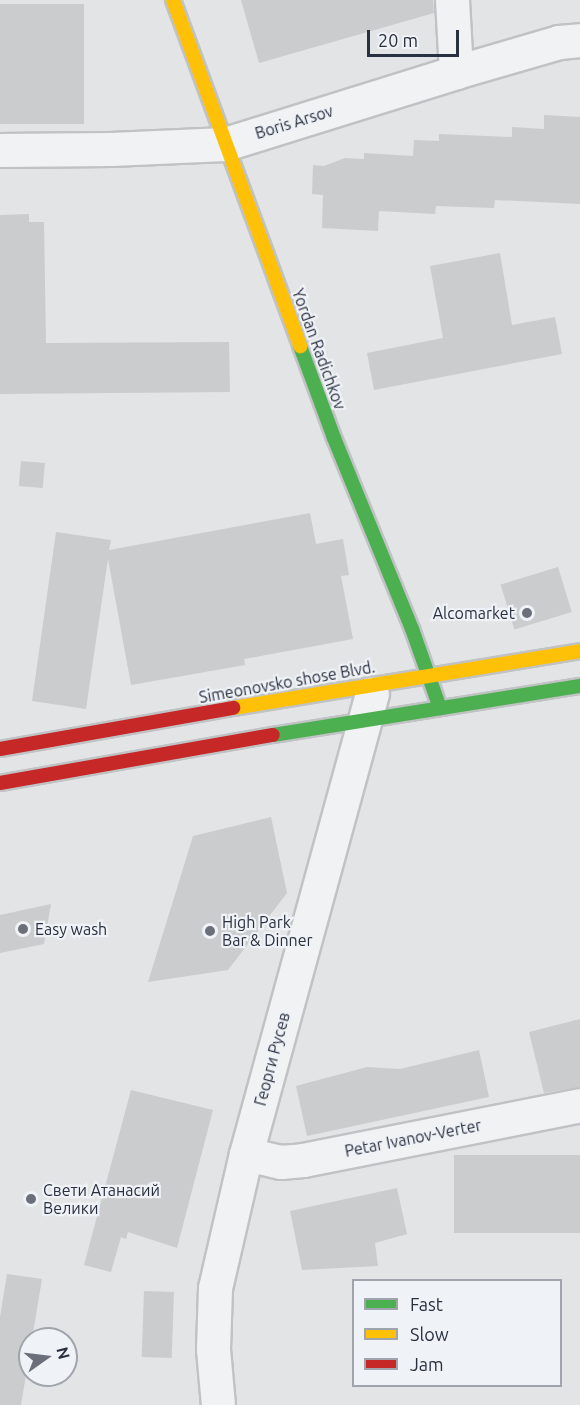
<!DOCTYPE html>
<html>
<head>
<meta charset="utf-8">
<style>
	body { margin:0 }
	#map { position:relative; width:580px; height:1405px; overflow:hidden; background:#e2e4e6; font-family:Ubuntu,sans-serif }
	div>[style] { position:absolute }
	.building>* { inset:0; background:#caccce; transform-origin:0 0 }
	.roads { filter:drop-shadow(2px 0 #c0c2c4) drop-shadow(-2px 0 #c0c2c4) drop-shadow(0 2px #c0c2c4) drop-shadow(0 -2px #c0c2c4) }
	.street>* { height:33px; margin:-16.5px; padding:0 16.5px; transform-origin:16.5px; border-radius:16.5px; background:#f1f2f3 }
	.fast>* { height:14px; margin:-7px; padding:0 7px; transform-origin:7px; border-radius:7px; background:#4caf50 }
	.slow>* { height:14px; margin:-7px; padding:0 7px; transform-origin:7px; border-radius:7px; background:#ffc107 }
	.jam>* { height:14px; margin:-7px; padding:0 7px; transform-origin:7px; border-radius:7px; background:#c62828 }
	.dots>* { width:16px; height:16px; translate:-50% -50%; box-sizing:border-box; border:3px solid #eff2f6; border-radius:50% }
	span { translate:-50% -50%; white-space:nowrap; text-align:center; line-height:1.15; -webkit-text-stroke:4.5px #eff2f6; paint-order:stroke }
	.street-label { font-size:16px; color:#29303f }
	.poi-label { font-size:16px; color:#29303f }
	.right { translate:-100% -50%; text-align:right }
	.left { translate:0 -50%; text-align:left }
	.legend { position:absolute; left:352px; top:1279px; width:210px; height:108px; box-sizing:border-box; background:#eff2f6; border:2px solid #a0a4ad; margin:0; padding:8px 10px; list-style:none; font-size:18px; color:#29303f }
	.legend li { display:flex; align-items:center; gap:12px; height:30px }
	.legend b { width:30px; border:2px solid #a0a4ad }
	.north { position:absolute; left:18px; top:1327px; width:60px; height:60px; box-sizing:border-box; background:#eff2f6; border:2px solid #a0a4ad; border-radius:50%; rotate:76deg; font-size:16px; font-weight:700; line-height:24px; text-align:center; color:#29303f }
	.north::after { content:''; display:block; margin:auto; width:21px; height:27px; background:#6a6f79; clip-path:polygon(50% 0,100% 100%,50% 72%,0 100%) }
	.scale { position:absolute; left:367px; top:30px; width:92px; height:27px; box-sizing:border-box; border:3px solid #29303f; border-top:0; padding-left:8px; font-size:18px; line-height:21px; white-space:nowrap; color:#29303f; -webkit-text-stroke:4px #eff2f6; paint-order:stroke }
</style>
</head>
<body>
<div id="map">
	<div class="building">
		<i style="clip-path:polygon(241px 0,433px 0,434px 13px,259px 63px)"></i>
		<i style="left:0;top:4px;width:84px;height:120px"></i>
		<i style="clip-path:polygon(544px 115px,580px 117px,580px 204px,495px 200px,494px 208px,436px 206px,435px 214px,379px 211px,378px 231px,322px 228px,323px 195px,312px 194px,313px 165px,324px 166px,345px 158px,364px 159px,364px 153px,413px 156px,414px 140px,439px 141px,439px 134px,512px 137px,512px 127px,544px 129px)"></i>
		<i style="clip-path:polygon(29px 214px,29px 222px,44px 222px,46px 343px,229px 342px,230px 392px,0 394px,0 215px)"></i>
		<i style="clip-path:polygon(500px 253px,512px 325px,555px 317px,562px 354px,374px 390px,367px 353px,443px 338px,430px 266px)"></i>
		<i style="left:21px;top:461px;width:24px;height:25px;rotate:5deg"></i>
		<i style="clip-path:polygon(310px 513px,316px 544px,343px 539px,349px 575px,341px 576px,353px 639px,244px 659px,245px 665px,131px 685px,108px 559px,86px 709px,32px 701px,56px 532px,111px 540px,109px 550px)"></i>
		<i style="left:558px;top:567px;width:47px;height:60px;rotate:73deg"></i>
		<i style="clip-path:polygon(271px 817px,287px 893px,228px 970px,148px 982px,193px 836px)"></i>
		<i style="clip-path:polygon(51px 904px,44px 944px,0 953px,0 915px)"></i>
		<i style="clip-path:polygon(580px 1019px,580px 1087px,544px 1093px,529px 1032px)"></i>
		<i style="clip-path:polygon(479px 1050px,489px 1097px,307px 1136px,296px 1086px,367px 1067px,400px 1069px)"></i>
		<i style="clip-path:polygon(131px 1090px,213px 1110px,177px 1248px,128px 1232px,126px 1239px,121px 1237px,111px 1272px,84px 1265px)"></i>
		<i style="left:580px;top:1155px;width:78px;height:126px;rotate:90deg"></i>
		<i style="clip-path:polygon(397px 1188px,407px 1234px,375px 1243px,378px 1266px,302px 1270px,290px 1211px)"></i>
		<i style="clip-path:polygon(7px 1274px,42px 1279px,21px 1405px,0 1405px,0 1317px)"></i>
		<i style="left:144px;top:1291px;width:30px;height:66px;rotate:2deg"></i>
	</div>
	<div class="roads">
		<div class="street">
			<i style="left:452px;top:0;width:72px;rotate:86.8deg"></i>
			<i style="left:0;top:150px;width:111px;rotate:-0.5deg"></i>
			<i style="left:111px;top:149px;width:114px;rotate:-2.5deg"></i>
			<i style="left:225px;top:144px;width:242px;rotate:-17.3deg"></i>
			<i style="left:456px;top:72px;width:107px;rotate:-16.2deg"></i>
			<i style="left:559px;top:42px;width:21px;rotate:-5deg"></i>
			<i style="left:246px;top:1154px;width:36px;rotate:13deg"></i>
			<i style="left:281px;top:1162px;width:22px;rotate:-5deg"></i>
			<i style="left:303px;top:1160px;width:282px;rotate:-11.2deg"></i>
			<i style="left:218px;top:1405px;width:56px;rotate:-95.1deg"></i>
			<i style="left:213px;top:1349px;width:61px;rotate:-88.1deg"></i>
			<i style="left:215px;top:1288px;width:138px;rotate:-77deg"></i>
			<i style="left:246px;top:1154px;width:477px;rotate:-74.7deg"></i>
		</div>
		<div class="fast">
			<i style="left:300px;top:346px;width:98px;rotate:69.7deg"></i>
			<i style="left:334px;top:438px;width:206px;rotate:67.8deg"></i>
			<i style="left:412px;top:629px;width:84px;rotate:70.5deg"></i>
			<i style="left:273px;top:735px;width:311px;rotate:-9.1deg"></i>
		</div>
		<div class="slow">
			<i style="left:173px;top:0;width:369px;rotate:69.8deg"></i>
			<i style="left:233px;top:708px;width:352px;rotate:-9.3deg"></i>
		</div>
		<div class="jam">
			<i style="left:0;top:749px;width:237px;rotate:-10deg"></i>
			<i style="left:0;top:783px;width:277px;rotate:-10deg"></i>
		</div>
	</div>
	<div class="dots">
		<i style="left:527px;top:613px;background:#6a6f79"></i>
		<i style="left:23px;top:929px;background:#6a6f79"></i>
		<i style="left:210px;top:931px;background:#6a6f79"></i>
		<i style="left:31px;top:1199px;background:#6a6f79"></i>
	</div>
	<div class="street-label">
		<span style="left:294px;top:122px;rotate:-17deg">Boris Arsov</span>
		<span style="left:319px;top:349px;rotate:70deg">Yordan Radichkov</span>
		<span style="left:287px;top:682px;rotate:-10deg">Simeonovsko shose Blvd.</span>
		<span style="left:272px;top:1059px;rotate:-75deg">Георги Русев</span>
		<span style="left:413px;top:1138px;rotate:-11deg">Petar Ivanov-Verter</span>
	</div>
	<div class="poi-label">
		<span class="right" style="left:515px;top:613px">Alcomarket</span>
		<span class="left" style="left:222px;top:931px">High Park<br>Bar &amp; Dinner</span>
		<span class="left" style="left:35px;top:929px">Easy wash</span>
		<span class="left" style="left:43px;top:1199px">Свети Атанасий<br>Велики</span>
	</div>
	<ul class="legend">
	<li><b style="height:8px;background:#4caf50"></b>Fast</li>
	<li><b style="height:8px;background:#ffc107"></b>Slow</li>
	<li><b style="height:8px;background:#c62828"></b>Jam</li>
	</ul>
	<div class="north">N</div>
	<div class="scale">20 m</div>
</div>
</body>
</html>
